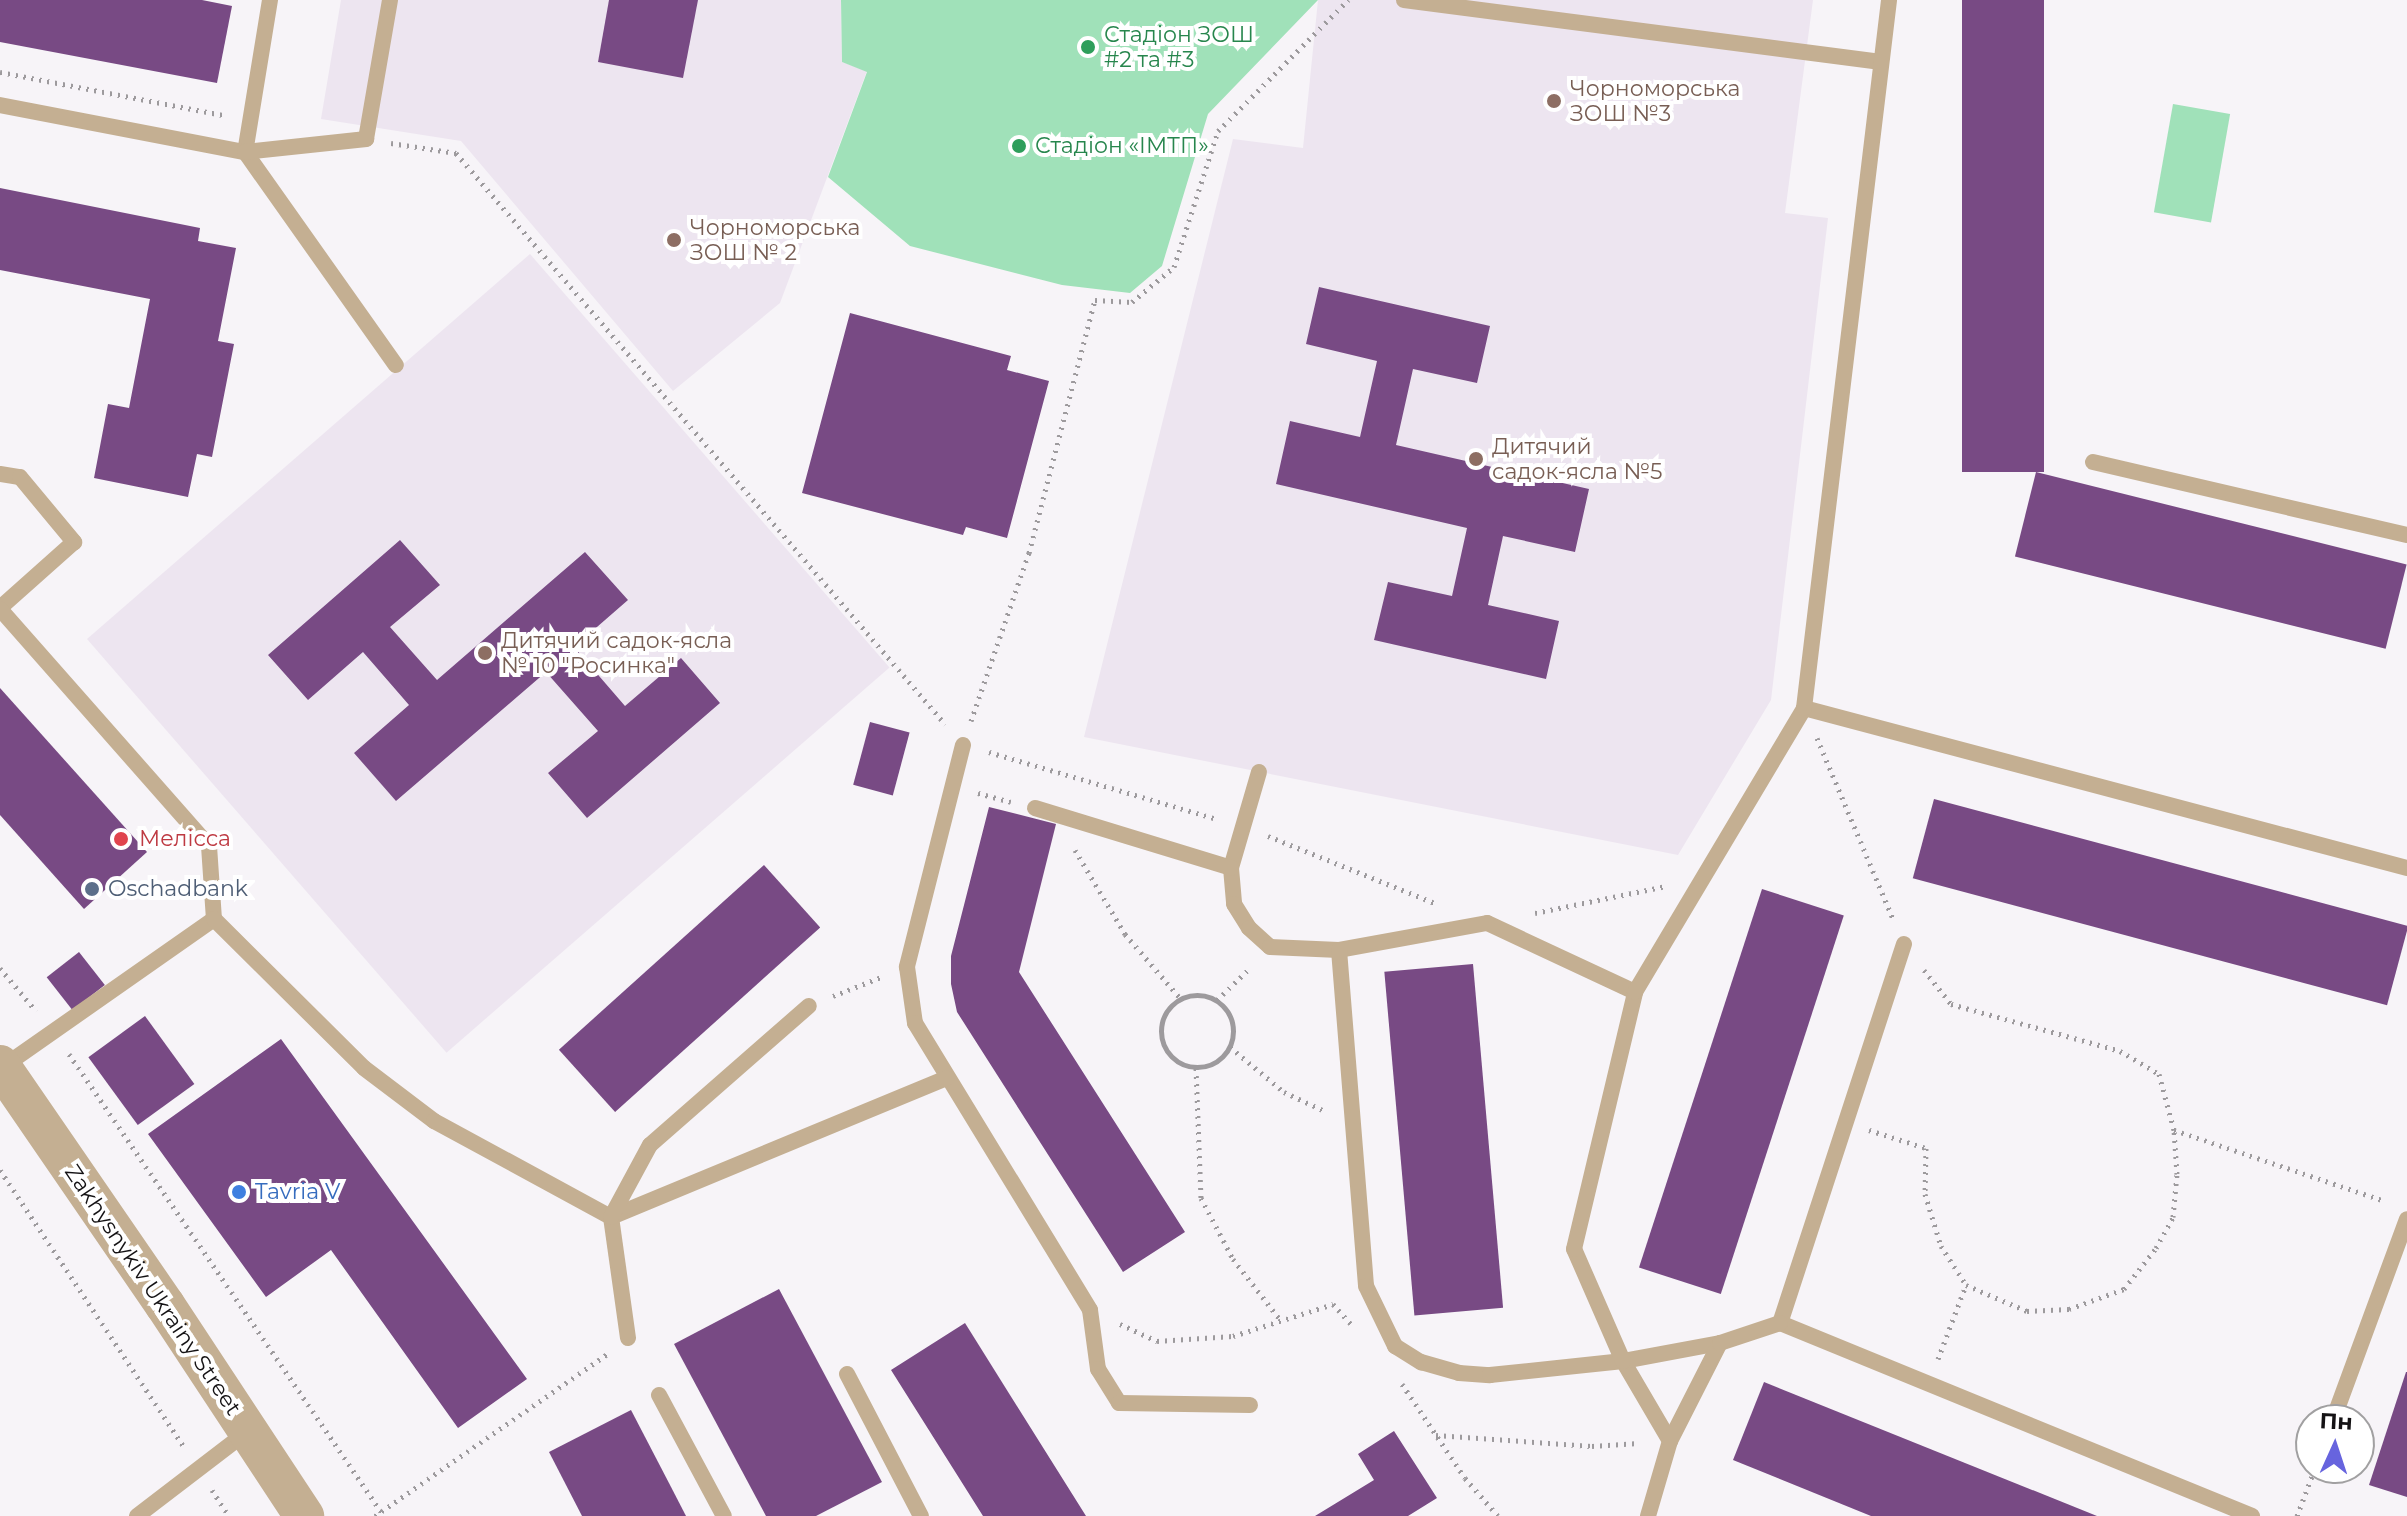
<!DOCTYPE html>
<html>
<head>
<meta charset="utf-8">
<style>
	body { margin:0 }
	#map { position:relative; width:2407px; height:1516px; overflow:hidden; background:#f7f4f8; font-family:Montserrat,sans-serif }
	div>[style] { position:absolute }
	.built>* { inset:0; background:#ede5f0; transform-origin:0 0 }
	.green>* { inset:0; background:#a0e1b9; transform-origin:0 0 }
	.building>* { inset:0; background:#784a84; transform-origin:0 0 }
	.path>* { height:5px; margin-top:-2.5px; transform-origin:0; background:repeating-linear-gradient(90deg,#9d9a9d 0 2px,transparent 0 8px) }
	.path>.ring { margin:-2.5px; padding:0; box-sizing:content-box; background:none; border:5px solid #9d9a9d; border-radius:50% }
	.service>* { height:16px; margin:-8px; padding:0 8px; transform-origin:8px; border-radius:8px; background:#c4af92 }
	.tertiary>* { height:40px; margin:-20px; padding:0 20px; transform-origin:20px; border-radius:20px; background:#c4af92 }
	.dots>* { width:22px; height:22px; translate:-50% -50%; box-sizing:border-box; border:4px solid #fff; border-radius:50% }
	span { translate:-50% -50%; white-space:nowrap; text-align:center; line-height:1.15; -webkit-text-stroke:8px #fff; paint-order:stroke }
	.leisure-label { font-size:22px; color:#27864d }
	.left { translate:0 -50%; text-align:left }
	.education-label { font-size:22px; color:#785e54 }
	.health-label { font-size:22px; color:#be3a42 }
	.service-label { font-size:22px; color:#4e5e75 }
	.shop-label { font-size:22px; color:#366cbe }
	.street-label { font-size:22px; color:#141214 }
	.north { position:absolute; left:2295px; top:1404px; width:80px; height:80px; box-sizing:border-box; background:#fff; border:2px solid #a1a0a1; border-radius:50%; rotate:3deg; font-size:22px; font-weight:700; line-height:32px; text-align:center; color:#141214 }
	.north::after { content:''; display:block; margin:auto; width:28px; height:36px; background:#6764de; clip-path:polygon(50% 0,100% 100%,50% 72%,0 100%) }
</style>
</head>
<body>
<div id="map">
	<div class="built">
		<i style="clip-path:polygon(341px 0,841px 0,842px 62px,867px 71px,780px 303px,673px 391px,461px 141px,321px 119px)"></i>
		<i style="clip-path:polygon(1318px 0,1813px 0,1785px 213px,1828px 218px,1771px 700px,1678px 855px,1084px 737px,1233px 139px,1303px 148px)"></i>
		<i style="left:530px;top:254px;width:548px;height:587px;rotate:49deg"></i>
	</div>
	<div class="green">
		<i style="clip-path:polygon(841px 0,1318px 0,1208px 114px,1162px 266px,1130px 293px,1062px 285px,910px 246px,828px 177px,867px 72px,842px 62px)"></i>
		<i style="left:2173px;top:104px;width:58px;height:110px;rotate:10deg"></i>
	</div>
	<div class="building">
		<i style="clip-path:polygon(0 0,202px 0,232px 6px,217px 83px,0 42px)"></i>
		<i style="clip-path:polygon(609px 0,698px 0,683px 78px,598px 62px)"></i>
		<i style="left:1962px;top:0;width:82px;height:472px"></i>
		<i style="clip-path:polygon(0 188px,200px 228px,198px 241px,236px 248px,218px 341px,234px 344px,212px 457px,197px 454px,188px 497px,94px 478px,108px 404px,129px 408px,150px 299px,0 270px)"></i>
		<i style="clip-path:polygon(1319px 287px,1490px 326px,1477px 383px,1413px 369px,1396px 445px,1589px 489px,1575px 552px,1503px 536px,1488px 605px,1559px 621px,1546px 679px,1374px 640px,1388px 582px,1452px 596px,1467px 528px,1276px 484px,1290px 421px,1360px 437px,1377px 361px,1306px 344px)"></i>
		<i style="clip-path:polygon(850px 313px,1011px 356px,1007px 370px,1049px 381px,1007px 538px,966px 527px,963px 535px,802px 493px)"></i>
		<i style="left:2036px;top:472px;width:382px;height:87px;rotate:14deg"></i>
		<i style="clip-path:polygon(400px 540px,440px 585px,390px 627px,437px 680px,585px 552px,628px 600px,574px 647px,625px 706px,681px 658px,720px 703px,587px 818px,548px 773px,598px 731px,546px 672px,396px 801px,354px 753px,409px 705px,363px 652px,308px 700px,268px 655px)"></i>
		<i style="clip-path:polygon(0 688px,147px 852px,84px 909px,0 815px)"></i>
		<i style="left:870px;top:722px;width:41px;height:65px;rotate:15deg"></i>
		<i style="left:1934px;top:799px;width:491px;height:82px;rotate:15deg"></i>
		<i style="clip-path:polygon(989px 807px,1056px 824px,1019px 972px,1185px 1232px,1123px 1272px,957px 1012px,951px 984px,951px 956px)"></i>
		<i style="left:764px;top:865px;width:84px;height:276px;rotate:48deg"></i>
		<i style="left:1762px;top:889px;width:86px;height:398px;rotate:18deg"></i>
		<i style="left:79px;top:952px;width:42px;height:41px;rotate:52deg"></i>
		<i style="left:1473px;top:964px;width:345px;height:89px;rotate:85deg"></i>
		<i style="left:145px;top:1016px;width:84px;height:70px;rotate:54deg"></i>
		<i style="clip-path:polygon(281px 1039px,527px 1379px,458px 1428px,331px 1250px,266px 1297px,148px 1134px)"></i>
		<i style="clip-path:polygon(779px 1289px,882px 1482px,816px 1516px,766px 1516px,674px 1344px)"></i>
		<i style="clip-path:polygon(965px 1323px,1010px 1395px,1086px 1516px,983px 1516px,891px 1370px)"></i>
		<i style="clip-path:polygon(2406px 1372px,2407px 1372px,2407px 1497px,2369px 1485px)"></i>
		<i style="clip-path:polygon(1764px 1382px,2097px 1516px,1871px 1516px,1733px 1460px)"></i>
		<i style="clip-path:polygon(631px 1410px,670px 1485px,686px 1516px,582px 1516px,549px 1452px)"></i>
		<i style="clip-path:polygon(1394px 1431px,1437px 1498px,1408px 1516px,1315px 1516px,1374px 1480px,1358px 1454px)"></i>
	</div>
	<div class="path">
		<i style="left:0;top:72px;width:227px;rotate:10.9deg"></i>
		<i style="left:391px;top:143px;width:66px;rotate:8.7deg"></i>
		<i style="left:456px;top:153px;width:752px;rotate:49.42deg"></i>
		<i style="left:971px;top:721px;width:178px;rotate:-71deg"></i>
		<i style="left:1029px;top:553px;width:261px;rotate:-75.4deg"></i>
		<i style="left:1095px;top:300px;width:37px;rotate:3deg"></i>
		<i style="left:1132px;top:302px;width:55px;rotate:-39.8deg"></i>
		<i style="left:1174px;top:267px;width:143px;rotate:-72.1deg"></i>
		<i style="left:1218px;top:131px;width:185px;rotate:-45.2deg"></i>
		<i style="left:1817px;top:738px;width:199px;rotate:67.2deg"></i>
		<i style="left:989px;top:752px;width:238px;rotate:16.4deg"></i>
		<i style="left:978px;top:793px;width:34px;rotate:15deg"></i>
		<i style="left:1268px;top:836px;width:182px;rotate:21.9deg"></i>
		<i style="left:1075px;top:850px;width:98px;rotate:59.2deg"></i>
		<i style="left:1125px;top:934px;width:84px;rotate:49.3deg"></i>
		<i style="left:1535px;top:913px;width:134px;rotate:-11.6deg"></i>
		<i style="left:0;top:968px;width:56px;rotate:50.1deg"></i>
		<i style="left:1924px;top:970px;width:43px;rotate:51.5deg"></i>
		<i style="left:1951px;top:1004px;width:175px;rotate:15.5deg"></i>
		<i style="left:2120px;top:1051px;width:45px;rotate:30.5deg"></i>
		<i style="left:2159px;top:1074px;width:58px;rotate:75deg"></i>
		<i style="left:2174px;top:1130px;width:223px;rotate:18.6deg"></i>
		<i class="ring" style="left:1161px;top:995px;width:67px;height:67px"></i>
		<i style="left:833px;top:996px;width:55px;rotate:-21.4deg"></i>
		<i style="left:1217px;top:1000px;width:47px;rotate:-44.1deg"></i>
		<i style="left:1230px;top:1047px;width:70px;rotate:39.8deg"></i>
		<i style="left:1284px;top:1092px;width:45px;rotate:24.9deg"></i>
		<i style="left:69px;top:1054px;width:559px;rotate:55.71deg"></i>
		<i style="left:1196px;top:1068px;width:130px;rotate:87.8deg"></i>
		<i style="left:1201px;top:1198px;width:69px;rotate:62.3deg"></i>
		<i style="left:1233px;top:1259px;width:75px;rotate:52.1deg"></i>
		<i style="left:1869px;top:1130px;width:60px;rotate:17.5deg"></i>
		<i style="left:1926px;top:1148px;width:46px;rotate:91.2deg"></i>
		<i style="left:1925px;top:1194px;width:54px;rotate:72.9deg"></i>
		<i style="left:1941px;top:1246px;width:46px;rotate:57.3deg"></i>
		<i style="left:1966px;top:1285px;width:66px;rotate:23.1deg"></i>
		<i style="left:2027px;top:1311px;width:42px;rotate:-2.7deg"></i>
		<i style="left:2069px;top:1309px;width:59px;rotate:-20deg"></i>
		<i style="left:2124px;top:1289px;width:52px;rotate:-52deg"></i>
		<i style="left:2156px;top:1248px;width:35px;rotate:-61deg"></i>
		<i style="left:2173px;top:1217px;width:43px;rotate:-84.7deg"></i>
		<i style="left:2177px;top:1174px;width:44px;rotate:-93.9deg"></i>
		<i style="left:0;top:1170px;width:334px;rotate:56.4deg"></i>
		<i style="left:1120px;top:1324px;width:41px;rotate:24.7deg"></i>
		<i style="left:1157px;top:1341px;width:76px;rotate:-3.8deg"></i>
		<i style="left:1233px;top:1336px;width:105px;rotate:-17.7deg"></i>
		<i style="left:1333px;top:1304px;width:27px;rotate:48deg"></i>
		<i style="left:1938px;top:1359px;width:79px;rotate:-69.3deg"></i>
		<i style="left:1402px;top:1384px;width:113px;rotate:56.2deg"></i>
		<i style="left:1465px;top:1478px;width:50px;rotate:49deg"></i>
		<i style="left:1436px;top:1435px;width:156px;rotate:4deg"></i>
		<i style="left:1592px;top:1446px;width:47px;rotate:-3.7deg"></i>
		<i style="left:212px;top:1490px;width:31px;rotate:57deg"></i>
		<i style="left:375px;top:1516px;width:283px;rotate:-34.9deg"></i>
		<i style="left:2297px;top:1516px;width:51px;rotate:-69.4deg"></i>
	</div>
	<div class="service">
		<i style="left:270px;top:0;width:154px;rotate:99.3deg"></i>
		<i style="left:245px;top:152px;width:261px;rotate:54.7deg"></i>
		<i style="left:1404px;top:0;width:481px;rotate:7.4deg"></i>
		<i style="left:0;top:105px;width:249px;rotate:10.9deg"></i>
		<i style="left:245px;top:152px;width:122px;rotate:-6.1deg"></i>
		<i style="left:366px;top:139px;width:141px;rotate:-80.2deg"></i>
		<i style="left:2093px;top:462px;width:322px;rotate:13.1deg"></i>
		<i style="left:0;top:474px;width:20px;rotate:9deg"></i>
		<i style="left:20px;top:477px;width:85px;rotate:50.3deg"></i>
		<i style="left:74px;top:542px;width:99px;rotate:138.3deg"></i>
		<i style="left:0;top:609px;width:316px;rotate:48.6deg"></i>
		<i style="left:209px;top:846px;width:73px;rotate:86.1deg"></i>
		<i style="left:214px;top:919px;width:260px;rotate:145deg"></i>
		<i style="left:1804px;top:708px;width:624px;rotate:14.86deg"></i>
		<i style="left:963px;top:745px;width:229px;rotate:104.2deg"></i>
		<i style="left:907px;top:967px;width:57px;rotate:81.9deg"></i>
		<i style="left:915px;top:1023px;width:336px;rotate:58.6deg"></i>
		<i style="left:1090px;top:1310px;width:60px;rotate:82.3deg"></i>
		<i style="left:1098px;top:1369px;width:40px;rotate:58deg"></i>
		<i style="left:1119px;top:1403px;width:131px;rotate:0.9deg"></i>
		<i style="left:1259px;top:772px;width:100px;rotate:106.3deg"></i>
		<i style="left:1231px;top:868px;width:36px;rotate:85deg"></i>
		<i style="left:1234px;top:904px;width:28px;rotate:58deg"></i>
		<i style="left:1249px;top:928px;width:28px;rotate:42deg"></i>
		<i style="left:1270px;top:947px;width:69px;rotate:2.5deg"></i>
		<i style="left:1035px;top:808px;width:205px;rotate:17deg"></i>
		<i style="left:214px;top:919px;width:211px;rotate:44.8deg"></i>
		<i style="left:364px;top:1068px;width:88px;rotate:37.1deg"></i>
		<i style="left:434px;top:1121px;width:201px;rotate:28.5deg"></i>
		<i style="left:611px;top:1217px;width:363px;rotate:-22.5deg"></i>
		<i style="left:1904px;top:944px;width:399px;rotate:108.1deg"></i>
		<i style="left:1780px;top:1323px;width:510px;rotate:22.24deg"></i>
		<i style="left:1635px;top:992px;width:163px;rotate:-155deg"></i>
		<i style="left:1487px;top:923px;width:150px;rotate:169.7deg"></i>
		<i style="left:1339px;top:950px;width:337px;rotate:85.4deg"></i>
		<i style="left:1366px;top:1286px;width:67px;rotate:64.2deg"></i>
		<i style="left:1395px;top:1346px;width:31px;rotate:32deg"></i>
		<i style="left:1421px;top:1362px;width:40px;rotate:16deg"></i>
		<i style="left:1459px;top:1373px;width:31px;rotate:4deg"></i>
		<i style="left:1490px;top:1375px;width:134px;rotate:-6deg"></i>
		<i style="left:1623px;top:1361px;width:93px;rotate:59.6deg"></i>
		<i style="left:628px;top:1338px;width:122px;rotate:-98deg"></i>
		<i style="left:611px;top:1217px;width:82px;rotate:-61.6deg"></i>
		<i style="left:650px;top:1145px;width:211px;rotate:-41.2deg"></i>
		<i style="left:1720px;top:1343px;width:99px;rotate:169.5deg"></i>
		<i style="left:1623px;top:1361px;width:122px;rotate:-113.6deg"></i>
		<i style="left:1574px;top:1249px;width:264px;rotate:-76.6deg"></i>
		<i style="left:1635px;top:992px;width:330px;rotate:-59.2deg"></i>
		<i style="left:1804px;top:708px;width:713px;rotate:-83.15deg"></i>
		<i style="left:847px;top:1374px;width:160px;rotate:62.5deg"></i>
		<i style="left:659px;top:1395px;width:137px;rotate:61.8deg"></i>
		<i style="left:2333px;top:1420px;width:214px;rotate:-69.8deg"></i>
		<i style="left:137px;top:1516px;width:138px;rotate:-37.4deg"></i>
		<i style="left:1648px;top:1516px;width:78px;rotate:-73.7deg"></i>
		<i style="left:1670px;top:1441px;width:110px;rotate:-63deg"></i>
		<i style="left:1720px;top:1343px;width:63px;rotate:-18.4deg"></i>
	</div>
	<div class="tertiary">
		<i style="left:0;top:1065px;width:291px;rotate:55.5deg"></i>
		<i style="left:165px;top:1305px;width:253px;rotate:56.6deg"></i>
	</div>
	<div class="dots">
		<i style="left:1088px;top:47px;background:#2e9e5b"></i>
		<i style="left:1554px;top:101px;background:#8d6e63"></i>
		<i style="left:1019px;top:146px;background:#2e9e5b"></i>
		<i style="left:674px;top:240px;background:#8d6e63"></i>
		<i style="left:1476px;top:459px;background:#8d6e63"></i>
		<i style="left:485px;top:653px;background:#8d6e63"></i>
		<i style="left:121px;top:839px;background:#e0444e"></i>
		<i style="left:92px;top:889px;background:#5c6f8a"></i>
		<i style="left:239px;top:1192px;background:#3f7fe0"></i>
	</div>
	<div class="leisure-label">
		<span class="left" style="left:1104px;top:47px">Стадіон ЗОШ<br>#2 та #3</span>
		<span class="left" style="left:1035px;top:146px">Стадіон «ІМТП»</span>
	</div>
	<div class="education-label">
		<span class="left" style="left:1570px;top:101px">Чорноморська<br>ЗОШ №3</span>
		<span class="left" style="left:690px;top:240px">Чорноморська<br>ЗОШ № 2</span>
		<span class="left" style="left:1492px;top:459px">Дитячий<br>садок-ясла №5</span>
		<span class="left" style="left:501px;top:653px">Дитячий садок-ясла<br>№ 10 "Росинка"</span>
	</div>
	<div class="health-label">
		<span class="left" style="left:139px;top:839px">Мелісса</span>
	</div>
	<div class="service-label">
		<span class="left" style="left:108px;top:889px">Oschadbank</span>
	</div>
	<div class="shop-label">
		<span class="left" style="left:255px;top:1192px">Tavria V</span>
	</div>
	<div class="street-label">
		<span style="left:153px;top:1290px;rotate:56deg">Zakhysnykiv Ukrainy Street</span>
	</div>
	<div class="north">Пн</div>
</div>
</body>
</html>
